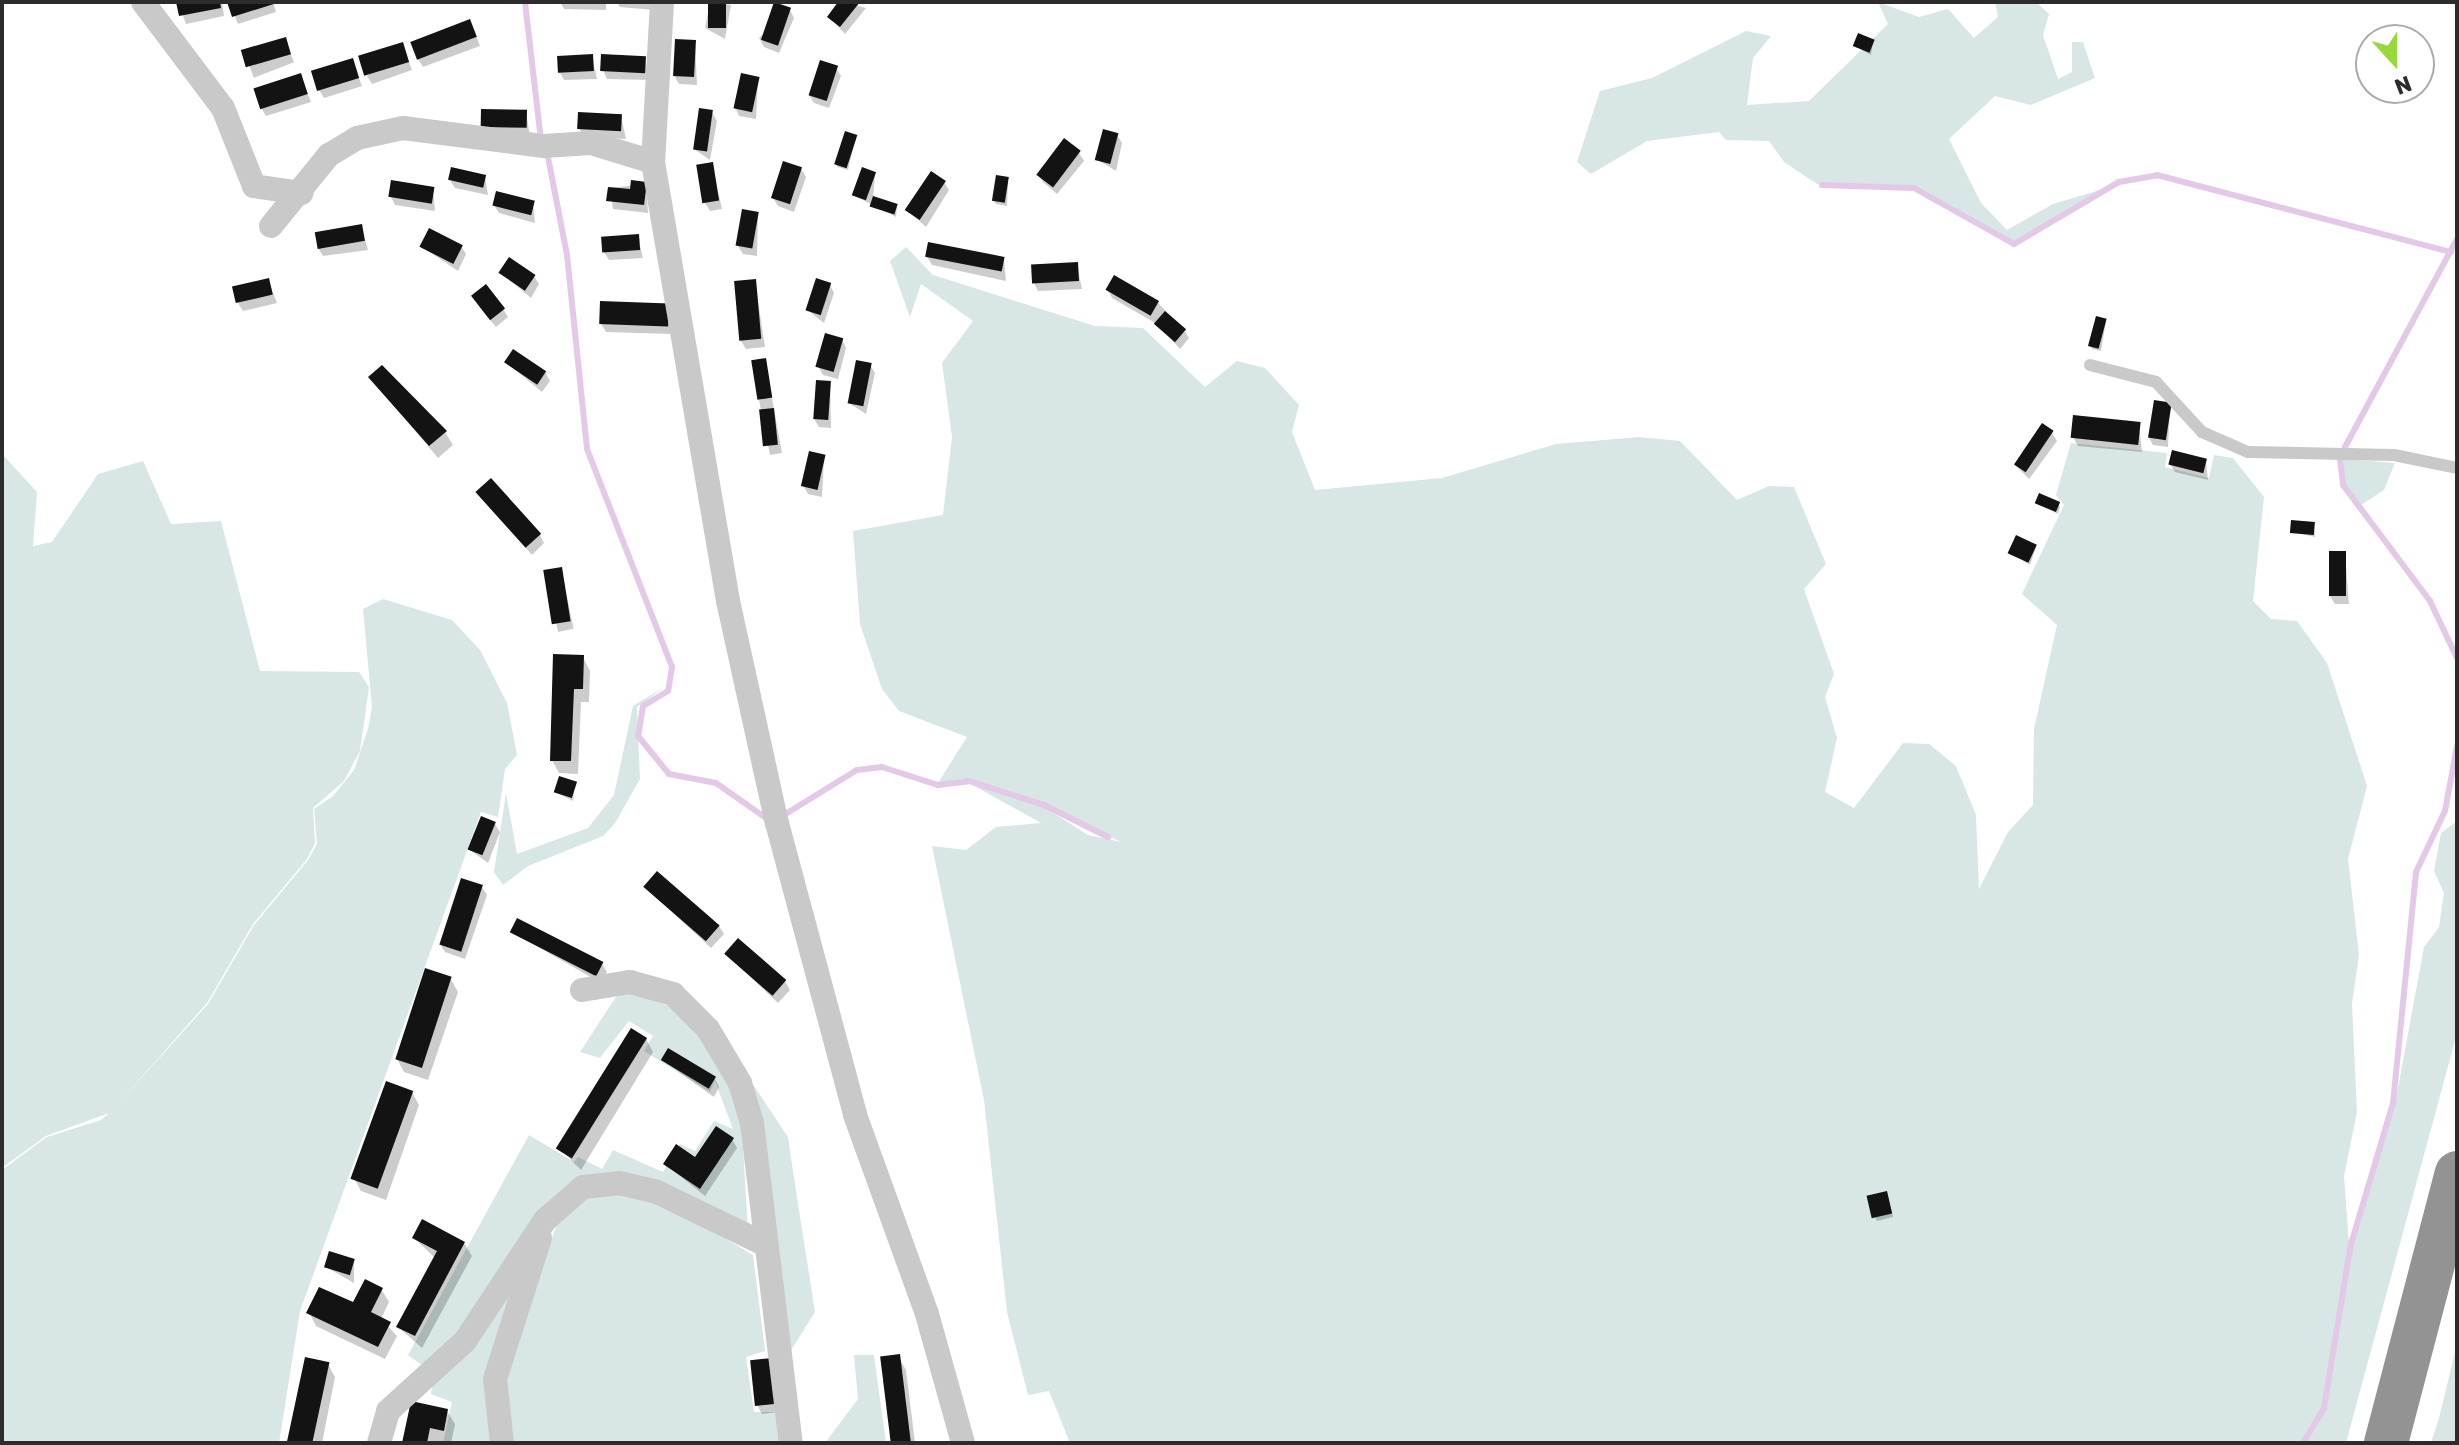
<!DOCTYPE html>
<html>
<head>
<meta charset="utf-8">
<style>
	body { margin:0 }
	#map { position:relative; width:2459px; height:1445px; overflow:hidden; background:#fff; font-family:Rubik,sans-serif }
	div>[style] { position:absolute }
	.green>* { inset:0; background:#d8e6e6 }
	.shadow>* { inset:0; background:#0003; transform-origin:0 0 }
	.stream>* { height:6px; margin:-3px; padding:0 3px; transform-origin:3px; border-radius:3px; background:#e4c8e8 }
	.building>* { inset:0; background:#131313; transform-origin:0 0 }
	.lane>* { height:12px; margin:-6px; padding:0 6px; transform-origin:6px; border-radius:6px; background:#c9c9c9 }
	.street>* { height:24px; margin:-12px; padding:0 12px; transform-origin:12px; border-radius:12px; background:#c9c9c9 }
	.highway>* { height:44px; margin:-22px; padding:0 22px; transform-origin:22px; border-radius:22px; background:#939393 }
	span { translate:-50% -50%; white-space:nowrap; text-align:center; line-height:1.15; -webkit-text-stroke:8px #fff; paint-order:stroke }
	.frame { position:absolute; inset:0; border:4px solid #2c2c2c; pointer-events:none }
	.north { position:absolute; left:2355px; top:24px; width:80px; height:80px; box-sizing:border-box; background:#fff; border:2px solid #ababab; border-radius:50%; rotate:159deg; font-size:22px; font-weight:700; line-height:32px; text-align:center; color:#2c2c2c }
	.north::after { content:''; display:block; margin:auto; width:28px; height:36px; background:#96d939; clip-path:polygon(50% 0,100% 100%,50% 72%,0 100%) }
</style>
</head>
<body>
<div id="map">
	<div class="green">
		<i style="clip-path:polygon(1878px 2px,1919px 17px,1948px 9px,1974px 38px,1998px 17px,1995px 2px,2036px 2px,2049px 14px,2043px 35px,2058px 79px,2072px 72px,2072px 42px,2083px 42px,2095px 78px,2031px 105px,1995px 96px,1949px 139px,1981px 203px,2007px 230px,2053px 204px,2100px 190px,2014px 241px,1914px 185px,1817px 184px,1784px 162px,1769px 141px,1726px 140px,1719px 132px,1647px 141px,1591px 174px,1577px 162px,1600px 91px,1652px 78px,1746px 31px,1771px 36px,1753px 58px,1747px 105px,1809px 101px,1888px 24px)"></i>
		<i style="clip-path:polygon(906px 247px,933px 275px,1095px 326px,1143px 328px,1205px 387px,1237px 361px,1265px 368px,1299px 405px,1292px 432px,1315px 490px,1442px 478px,1556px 444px,1639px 437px,1680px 441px,1737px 500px,1769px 486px,1794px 487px,1826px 564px,1804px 589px,1834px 674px,1825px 697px,1837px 738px,1825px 792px,1854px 808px,1903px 743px,1929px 744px,1956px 766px,1976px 815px,1979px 889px,2008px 832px,2033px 805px,2034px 729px,2057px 625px,2022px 594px,2064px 505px,2056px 495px,2071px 443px,2167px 453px,2165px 467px,2209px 478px,2214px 455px,2233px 458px,2264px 497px,2253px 601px,2271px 619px,2297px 621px,2327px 663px,2367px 786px,2348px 859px,2359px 955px,2352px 1004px,2357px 1112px,2344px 1176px,2349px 1244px,2323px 1408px,2302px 1443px,1070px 1443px,1049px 1391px,1028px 1395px,1007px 1312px,984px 1100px,932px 846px,966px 850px,996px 827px,1041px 823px,969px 783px,1044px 807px,1088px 835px,1121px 842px,1045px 803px,969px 779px,938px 783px,967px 737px,899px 711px,882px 689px,860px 624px,853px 531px,943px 515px,952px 437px,942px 363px,973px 321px,921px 284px,910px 317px,890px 261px)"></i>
		<i style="clip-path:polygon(2px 454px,37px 492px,33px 546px,52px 542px,98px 474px,143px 461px,171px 524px,221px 521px,260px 671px,359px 672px,369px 687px,360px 751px,344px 781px,313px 808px,315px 843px,307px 859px,253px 924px,207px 1003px,116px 1106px,208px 1004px,254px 925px,308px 860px,317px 844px,314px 809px,333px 796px,354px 770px,368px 729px,372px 707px,363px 609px,383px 599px,452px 620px,480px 650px,507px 703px,517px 755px,505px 769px,498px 817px,481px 812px,300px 1311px,279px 1443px,2px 1443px,2px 1170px,47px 1137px,101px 1120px,109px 1113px,46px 1136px,2px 1168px)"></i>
		<i style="clip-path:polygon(2342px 459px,2383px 462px,2395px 463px,2384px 490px,2361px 505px,2345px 484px)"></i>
		<i style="clip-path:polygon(666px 686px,637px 707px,640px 779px,615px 823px,603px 836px,528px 866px,503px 885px,494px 872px,506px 793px,517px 854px,588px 828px,614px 795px,633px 706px)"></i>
		<i style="clip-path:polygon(2457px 821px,2457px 1033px,2346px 1443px,2306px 1443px,2326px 1409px,2352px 1245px,2395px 1104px,2424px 947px,2439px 927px,2444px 893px,2434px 871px,2441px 833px)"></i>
		<i style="clip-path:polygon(621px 989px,685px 1012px,740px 1099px,748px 1229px,714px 1210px,579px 1185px,459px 1338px,423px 1366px,408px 1355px,529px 1135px,574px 1162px,578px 1157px,602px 1169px,613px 1150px,663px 1172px,680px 1144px,695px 1151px,714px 1121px,733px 1129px,715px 1081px,710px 1092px,644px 1051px,653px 1036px,629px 1021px,600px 1058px,580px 1052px)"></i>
		<i style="clip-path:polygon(742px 1068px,788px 1137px,794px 1178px,815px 1312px,788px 1355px,758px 1102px)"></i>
		<i style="clip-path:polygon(628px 1193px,676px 1209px,753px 1255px,765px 1351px,746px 1357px,754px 1412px,777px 1412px,778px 1443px,508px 1443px,501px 1392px,559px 1217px,586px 1196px)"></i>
		<i style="clip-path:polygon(520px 1262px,506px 1325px,498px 1443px,443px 1443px,452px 1402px,431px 1394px,434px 1369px)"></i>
		<i style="clip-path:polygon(2457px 1344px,2457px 1443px,2431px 1443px,2439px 1418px)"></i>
		<i style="clip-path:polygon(854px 1355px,874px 1355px,886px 1443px,825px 1443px,858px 1399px)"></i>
	</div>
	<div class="shadow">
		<i style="clip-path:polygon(178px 2px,222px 2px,224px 16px,186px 24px)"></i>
		<i style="clip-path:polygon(229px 2px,273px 2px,276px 12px,238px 24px)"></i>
		<i style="clip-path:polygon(560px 2px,606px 2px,606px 10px,564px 9px)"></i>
		<i style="clip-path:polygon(617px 2px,655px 2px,654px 10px,620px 7px)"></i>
		<i style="clip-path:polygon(710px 2px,731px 5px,725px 39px,705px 28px)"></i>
		<i style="clip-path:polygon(841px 2px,866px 8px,845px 34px,829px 17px)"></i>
		<i style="clip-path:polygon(790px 10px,794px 18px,779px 53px,764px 47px,759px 38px)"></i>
		<i style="clip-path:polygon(474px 30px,480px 46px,423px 67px,418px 59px)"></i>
		<i style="left:285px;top:39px;width:25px;height:43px;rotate:69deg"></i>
		<i style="clip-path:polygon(1873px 41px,1871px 55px,1855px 46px)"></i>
		<i style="clip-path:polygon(695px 42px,697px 85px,679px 84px,674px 75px)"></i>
		<i style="clip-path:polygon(402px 44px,412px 70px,372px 84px,367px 76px)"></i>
		<i style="clip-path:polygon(592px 56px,597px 79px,564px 80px,559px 71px)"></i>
		<i style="clip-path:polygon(645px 58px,649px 80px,607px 79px,603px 70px)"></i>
		<i style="clip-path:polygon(352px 60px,362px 86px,324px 98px,319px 90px)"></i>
		<i style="clip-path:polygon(836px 68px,841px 76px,829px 108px,814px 103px,809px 95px)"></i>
		<i style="clip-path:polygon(300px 75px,311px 102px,266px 116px,261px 108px)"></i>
		<i style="clip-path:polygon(758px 79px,756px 119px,739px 116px,735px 107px)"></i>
		<i style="clip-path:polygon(526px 112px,530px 136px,483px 127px)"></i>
		<i style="clip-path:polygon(712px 112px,717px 121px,710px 160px,694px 149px)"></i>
		<i style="clip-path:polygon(621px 116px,626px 139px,584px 137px,579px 128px)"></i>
		<i style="clip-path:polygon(1117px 135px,1122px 143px,1116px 171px,1098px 160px)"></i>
		<i style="clip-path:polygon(856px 136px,848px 170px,838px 167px,836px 164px)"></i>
		<i style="clip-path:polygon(1079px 153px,1084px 161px,1057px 194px,1043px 182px,1038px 174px)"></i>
		<i style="clip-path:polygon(712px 164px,722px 209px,710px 211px,705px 203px)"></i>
		<i style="clip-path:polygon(801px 169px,806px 177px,794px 212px,778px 206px,773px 198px)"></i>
		<i style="clip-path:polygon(875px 174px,873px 198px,897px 206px,896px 217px,853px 195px)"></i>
		<i style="clip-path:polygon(485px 177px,488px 195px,455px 188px,450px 180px)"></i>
		<i style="clip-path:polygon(1008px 179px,1007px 206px,996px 204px,994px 201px)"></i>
		<i style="clip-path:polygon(944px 182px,949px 190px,926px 227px,908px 211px)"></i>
		<i style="clip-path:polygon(646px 184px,648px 213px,613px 209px,610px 188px)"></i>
		<i style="clip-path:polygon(433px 189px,435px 211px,395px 205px,391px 197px)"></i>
		<i style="clip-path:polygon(533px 203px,535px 223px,499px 213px,494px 205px)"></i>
		<i style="clip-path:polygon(758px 213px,757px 256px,743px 254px,738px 246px)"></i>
		<i style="clip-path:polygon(361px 226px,368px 250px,323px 256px,318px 248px)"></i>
		<i style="clip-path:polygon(638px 237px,643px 258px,609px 260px,604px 252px)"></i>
		<i style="clip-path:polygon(461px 246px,466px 254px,458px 271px,422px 247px)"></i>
		<i style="clip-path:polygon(927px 257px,1004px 259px,1006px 281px,932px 265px)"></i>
		<i style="clip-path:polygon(1077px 265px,1082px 289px,1038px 291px,1034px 283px)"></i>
		<i style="clip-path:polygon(501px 273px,534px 276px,539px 284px,531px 298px)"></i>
		<i style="clip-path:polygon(1115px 277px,1158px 303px,1184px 330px,1189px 338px,1180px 349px,1157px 324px,1112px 298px,1108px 290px)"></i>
		<i style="clip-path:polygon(268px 280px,277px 303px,243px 311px,238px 303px)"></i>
		<i style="clip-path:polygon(755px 281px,765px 347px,746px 349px,741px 341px)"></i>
		<i style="clip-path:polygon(830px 285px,834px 293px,824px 323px,807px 310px)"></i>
		<i style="clip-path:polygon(478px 305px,503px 309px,508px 317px,496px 327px)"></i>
		<i style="clip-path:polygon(668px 305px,672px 334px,606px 332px,601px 324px)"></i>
		<i style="clip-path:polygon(2106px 321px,2101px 351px,2092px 349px,2090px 345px)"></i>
		<i style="clip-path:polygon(842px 339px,846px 348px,838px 379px,823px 375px,818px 366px)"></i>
		<i style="clip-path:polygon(765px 360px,782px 453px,770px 455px,759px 400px)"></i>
		<i style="clip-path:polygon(506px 362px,545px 372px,550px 381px,542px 392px)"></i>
		<i style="clip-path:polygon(870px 365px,875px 373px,866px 414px,849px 403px)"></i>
		<i style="clip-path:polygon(370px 377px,445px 432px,453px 445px,438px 458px)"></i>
		<i style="clip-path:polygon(830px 383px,831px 428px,819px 427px,814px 419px)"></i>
		<i style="clip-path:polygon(2170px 405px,2168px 447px,2153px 445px,2148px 436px)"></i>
		<i style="clip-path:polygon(2139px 424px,2142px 452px,2078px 446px,2073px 437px)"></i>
		<i style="clip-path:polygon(2052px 433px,2057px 441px,2029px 479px,2014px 464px)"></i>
		<i style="clip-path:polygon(824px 457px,822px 497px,808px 494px,803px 485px)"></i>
		<i style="clip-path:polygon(2206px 461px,2208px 480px,2175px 472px,2170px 464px)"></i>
		<i style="clip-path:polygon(478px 492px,540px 535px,544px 543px,532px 555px)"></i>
		<i style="clip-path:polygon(2037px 503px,2058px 504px,2060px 507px,2058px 514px)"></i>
		<i style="clip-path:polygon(2314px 524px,2315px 537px,2292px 532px)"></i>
		<i style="clip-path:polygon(2036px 547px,2030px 565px,2010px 552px)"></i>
		<i style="clip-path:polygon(2345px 553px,2349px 604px,2335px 604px,2330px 596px)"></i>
		<i style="left:561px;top:569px;width:61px;height:16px;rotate:78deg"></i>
		<i style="clip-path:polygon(583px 657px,590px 671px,589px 702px,581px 702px,578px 774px,559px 773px,552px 760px)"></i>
		<i style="clip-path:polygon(575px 784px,573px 801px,555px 792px)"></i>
		<i style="clip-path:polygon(495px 824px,500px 832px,488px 863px,470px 850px)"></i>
		<i style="clip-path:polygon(482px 887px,487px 895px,465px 959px,445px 952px,440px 944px)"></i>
		<i style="clip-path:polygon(645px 887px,719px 926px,724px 934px,711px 948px)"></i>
		<i style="clip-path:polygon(512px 932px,602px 964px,607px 972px,601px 983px)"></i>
		<i style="clip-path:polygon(726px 954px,785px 981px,790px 990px,778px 1003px)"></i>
		<i style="clip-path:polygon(450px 978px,458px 992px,428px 1080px,404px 1072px,397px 1059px)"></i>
		<i style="clip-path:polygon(646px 1039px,653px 1052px,581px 1170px,559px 1148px)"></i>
		<i style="clip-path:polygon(662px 1060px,715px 1079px,719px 1087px,714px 1097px)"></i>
		<i style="clip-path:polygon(412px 1092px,419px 1105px,386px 1200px,361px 1191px,354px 1178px)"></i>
		<i style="clip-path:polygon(732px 1139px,737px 1148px,705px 1196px,665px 1164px,695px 1160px)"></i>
		<i style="clip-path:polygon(1888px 1197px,1893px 1217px,1877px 1221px,1875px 1217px)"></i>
		<i style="clip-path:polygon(414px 1238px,464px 1243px,472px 1256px,422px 1348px,398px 1327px,435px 1258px)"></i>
		<i style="clip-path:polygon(354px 1261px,354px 1283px,326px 1267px)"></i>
		<i style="clip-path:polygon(381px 1289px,389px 1302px,381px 1319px,397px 1336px,385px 1359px,316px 1326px,309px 1312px,354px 1305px)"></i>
		<i style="clip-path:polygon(898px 1357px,906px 1370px,915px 1443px,893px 1443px)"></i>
		<i style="clip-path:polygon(753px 1362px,780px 1412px,762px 1414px,757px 1405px)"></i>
		<i style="clip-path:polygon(328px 1364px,335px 1377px,322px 1443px,289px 1443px)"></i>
		<i style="clip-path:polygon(447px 1411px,455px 1424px,451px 1443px,405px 1443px)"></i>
	</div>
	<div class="stream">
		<i style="left:525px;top:2px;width:140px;rotate:83.4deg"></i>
		<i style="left:547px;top:152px;width:105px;rotate:79deg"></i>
		<i style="left:567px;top:255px;width:195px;rotate:84.1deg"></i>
		<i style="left:587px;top:449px;width:234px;rotate:68.7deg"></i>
		<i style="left:672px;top:667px;width:24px;rotate:99deg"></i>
		<i style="left:668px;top:691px;width:29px;rotate:149deg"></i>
		<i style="left:643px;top:706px;width:30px;rotate:99deg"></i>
		<i style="left:638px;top:736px;width:49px;rotate:50.8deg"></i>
		<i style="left:669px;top:774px;width:48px;rotate:10.8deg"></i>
		<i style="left:716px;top:783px;width:61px;rotate:35deg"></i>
		<i style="left:1822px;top:185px;width:92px;rotate:1.9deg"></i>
		<i style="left:1914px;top:188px;width:115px;rotate:29.2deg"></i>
		<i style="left:2014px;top:244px;width:122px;rotate:-30.6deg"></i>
		<i style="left:2119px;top:182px;width:39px;rotate:-10deg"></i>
		<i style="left:2157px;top:175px;width:304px;rotate:14.7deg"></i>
		<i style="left:2345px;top:447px;width:236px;rotate:-61.7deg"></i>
		<i style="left:2340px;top:459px;width:26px;rotate:83deg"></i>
		<i style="left:2343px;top:485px;width:145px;rotate:53.1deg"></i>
		<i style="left:2430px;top:601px;width:63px;rotate:64.7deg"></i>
		<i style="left:784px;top:815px;width:86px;rotate:-31.7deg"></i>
		<i style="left:857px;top:770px;width:25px;rotate:-7deg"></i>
		<i style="left:882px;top:767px;width:59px;rotate:17.8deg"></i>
		<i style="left:938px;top:785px;width:31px;rotate:-7deg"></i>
		<i style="left:969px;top:781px;width:79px;rotate:17.7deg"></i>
		<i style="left:1044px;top:805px;width:72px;rotate:26.6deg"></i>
		<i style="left:2303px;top:1443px;width:41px;rotate:-59deg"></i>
		<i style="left:2324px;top:1408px;width:166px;rotate:-80.7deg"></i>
		<i style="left:2351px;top:1244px;width:147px;rotate:-73.4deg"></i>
		<i style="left:2393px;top:1103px;width:232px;rotate:-84.3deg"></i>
		<i style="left:2416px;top:872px;width:68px;rotate:-64.6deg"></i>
		<i style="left:2445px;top:811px;width:66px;rotate:-79.5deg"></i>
	</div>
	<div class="building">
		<i style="clip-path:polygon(176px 2px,220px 2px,221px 8px,179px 16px)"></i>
		<i style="clip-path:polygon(227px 2px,277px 2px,277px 3px,232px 17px)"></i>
		<i style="left:708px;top:2px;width:18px;height:26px"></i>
		<i style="left:774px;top:2px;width:18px;height:40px;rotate:19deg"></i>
		<i style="clip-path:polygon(838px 2px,860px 2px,840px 27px,827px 17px)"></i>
		<i style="left:470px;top:19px;width:19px;height:64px;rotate:69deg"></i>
		<i style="left:1858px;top:33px;width:18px;height:14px;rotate:22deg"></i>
		<i style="left:286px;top:37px;width:18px;height:47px;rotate:74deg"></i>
		<i style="left:675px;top:39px;width:21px;height:37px;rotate:3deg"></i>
		<i style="left:403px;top:42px;width:21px;height:47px;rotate:73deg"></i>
		<i style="left:593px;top:54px;width:17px;height:36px;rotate:87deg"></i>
		<i style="left:601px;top:54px;width:45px;height:17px;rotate:3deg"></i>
		<i style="left:353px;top:58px;width:21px;height:44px;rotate:73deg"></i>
		<i style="left:820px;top:60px;width:19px;height:37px;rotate:18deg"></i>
		<i style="left:301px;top:73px;width:22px;height:50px;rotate:72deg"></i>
		<i style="left:741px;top:73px;width:19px;height:36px;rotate:12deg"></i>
		<i style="left:699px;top:108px;width:14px;height:42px;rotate:8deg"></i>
		<i style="left:481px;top:109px;width:46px;height:18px;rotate:1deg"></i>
		<i style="left:578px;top:112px;width:44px;height:17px;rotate:3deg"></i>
		<i style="left:1103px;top:129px;width:16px;height:32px;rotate:15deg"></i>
		<i style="left:845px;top:131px;width:13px;height:35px;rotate:18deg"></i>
		<i style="left:1064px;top:138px;width:21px;height:46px;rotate:37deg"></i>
		<i style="left:783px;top:161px;width:20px;height:39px;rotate:18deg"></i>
		<i style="left:713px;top:162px;width:39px;height:17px;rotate:81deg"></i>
		<i style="left:451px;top:167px;width:36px;height:13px;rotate:13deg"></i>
		<i style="left:862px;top:167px;width:15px;height:30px;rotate:20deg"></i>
		<i style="left:931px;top:171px;width:18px;height:47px;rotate:34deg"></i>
		<i style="left:996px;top:175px;width:13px;height:26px;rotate:9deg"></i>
		<i style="left:391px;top:180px;width:44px;height:17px;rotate:9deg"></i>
		<i style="clip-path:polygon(631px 180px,647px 182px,644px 205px,606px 201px,608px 187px,630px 189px)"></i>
		<i style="left:496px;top:191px;width:40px;height:15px;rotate:14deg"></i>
		<i style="left:873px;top:196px;width:26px;height:11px;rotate:18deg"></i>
		<i style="left:742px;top:209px;width:17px;height:37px;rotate:10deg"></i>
		<i style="left:362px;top:224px;width:17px;height:48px;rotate:80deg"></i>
		<i style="left:429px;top:228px;width:38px;height:21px;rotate:27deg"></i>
		<i style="left:639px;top:234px;width:16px;height:38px;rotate:86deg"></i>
		<i style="left:928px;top:242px;width:78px;height:15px;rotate:11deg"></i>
		<i style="left:509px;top:257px;width:32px;height:19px;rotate:34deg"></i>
		<i style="left:1078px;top:262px;width:19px;height:47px;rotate:87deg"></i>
		<i style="left:1114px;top:275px;width:52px;height:17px;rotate:30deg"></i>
		<i style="left:269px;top:278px;width:17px;height:38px;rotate:77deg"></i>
		<i style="left:816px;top:278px;width:16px;height:34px;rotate:18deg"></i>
		<i style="left:756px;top:279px;width:60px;height:22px;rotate:85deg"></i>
		<i style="left:486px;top:284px;width:31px;height:19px;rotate:52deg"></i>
		<i style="left:600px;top:301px;width:69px;height:23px;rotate:2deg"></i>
		<i style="left:1165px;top:311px;width:28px;height:17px;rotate:41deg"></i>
		<i style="left:2096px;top:316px;width:11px;height:31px;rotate:15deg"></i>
		<i style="left:825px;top:333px;width:19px;height:35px;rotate:16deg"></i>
		<i style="left:513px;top:349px;width:40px;height:16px;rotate:34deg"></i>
		<i style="left:766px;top:358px;width:40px;height:15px;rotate:81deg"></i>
		<i style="left:856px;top:360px;width:16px;height:44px;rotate:11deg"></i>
		<i style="clip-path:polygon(382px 365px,447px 431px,429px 446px,368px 377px)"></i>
		<i style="left:816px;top:380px;width:15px;height:39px;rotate:4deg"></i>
		<i style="left:2154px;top:400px;width:18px;height:38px;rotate:9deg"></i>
		<i style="left:774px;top:408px;width:37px;height:15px;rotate:84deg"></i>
		<i style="left:2073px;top:415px;width:68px;height:23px;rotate:6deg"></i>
		<i style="left:2042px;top:423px;width:14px;height:50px;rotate:34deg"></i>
		<i style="left:2172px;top:450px;width:36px;height:15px;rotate:14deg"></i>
		<i style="left:809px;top:451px;width:17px;height:36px;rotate:13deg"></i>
		<i style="left:491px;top:478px;width:75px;height:21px;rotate:48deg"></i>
		<i style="left:2039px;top:493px;width:23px;height:11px;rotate:23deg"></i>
		<i style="left:2291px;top:520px;width:24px;height:13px;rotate:5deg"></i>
		<i style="left:2016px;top:535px;width:23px;height:20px;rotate:25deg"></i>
		<i style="left:2329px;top:551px;width:17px;height:45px"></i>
		<i style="left:562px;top:567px;width:55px;height:19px;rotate:81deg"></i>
		<i style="clip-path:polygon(553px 654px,584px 655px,583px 689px,574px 689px,571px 761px,550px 761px)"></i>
		<i style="left:559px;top:776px;width:19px;height:17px;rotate:18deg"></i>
		<i style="left:481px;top:816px;width:16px;height:36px;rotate:22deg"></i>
		<i style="left:657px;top:871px;width:83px;height:21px;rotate:41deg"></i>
		<i style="left:461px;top:878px;width:23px;height:70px;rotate:18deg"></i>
		<i style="left:517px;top:918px;width:97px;height:16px;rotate:27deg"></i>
		<i style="left:738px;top:938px;width:64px;height:21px;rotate:41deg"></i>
		<i style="left:425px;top:968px;width:28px;height:96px;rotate:18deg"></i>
		<i style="left:631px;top:1028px;width:19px;height:142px;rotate:32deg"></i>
		<i style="left:668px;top:1048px;width:56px;height:14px;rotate:31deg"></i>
		<i style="left:386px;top:1081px;width:29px;height:104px;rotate:20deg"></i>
		<i style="clip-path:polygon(716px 1126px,734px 1138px,700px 1189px,663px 1164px,676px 1144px,695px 1157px)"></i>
		<i style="left:1887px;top:1191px;width:23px;height:21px;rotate:77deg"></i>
		<i style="clip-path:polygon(422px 1219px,465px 1242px,415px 1336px,396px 1327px,437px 1251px,412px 1238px)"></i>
		<i style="left:329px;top:1251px;width:27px;height:17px;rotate:17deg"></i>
		<i style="clip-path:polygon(365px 1279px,383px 1288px,371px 1312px,391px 1322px,378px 1347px,306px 1313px,319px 1287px,353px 1302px)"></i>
		<i style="left:900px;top:1354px;width:90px;height:20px;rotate:83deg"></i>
		<i style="left:305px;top:1357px;width:25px;height:88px;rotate:12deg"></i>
		<i style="left:772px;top:1358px;width:46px;height:22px;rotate:84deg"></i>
		<i style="clip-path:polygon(411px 1401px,448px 1409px,444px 1431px,430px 1428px,427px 1443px,402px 1443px)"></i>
	</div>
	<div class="lane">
		<i style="left:2090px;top:365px;width:68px;rotate:14.4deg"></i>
		<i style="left:2156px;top:382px;width:68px;rotate:47.4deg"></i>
		<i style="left:2202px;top:432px;width:50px;rotate:23.5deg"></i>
		<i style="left:2248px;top:452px;width:146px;rotate:1.2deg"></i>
		<i style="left:2394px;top:455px;width:64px;rotate:11.7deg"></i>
	</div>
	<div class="street">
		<i style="left:143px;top:2px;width:133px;rotate:53deg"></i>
		<i style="left:223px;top:108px;width:84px;rotate:68.3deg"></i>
		<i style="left:254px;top:186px;width:48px;rotate:8.5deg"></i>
		<i style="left:662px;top:2px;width:160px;rotate:93.2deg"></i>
		<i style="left:653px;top:162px;width:445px;rotate:80.3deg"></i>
		<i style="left:728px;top:601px;width:227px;rotate:77.6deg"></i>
		<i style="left:777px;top:823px;width:302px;rotate:75deg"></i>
		<i style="left:855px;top:1115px;width:212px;rotate:70.1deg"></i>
		<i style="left:927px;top:1314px;width:134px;rotate:74.4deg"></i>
		<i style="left:271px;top:226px;width:92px;rotate:-50.8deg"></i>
		<i style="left:329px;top:155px;width:33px;rotate:-31deg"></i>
		<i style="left:357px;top:138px;width:47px;rotate:-12.3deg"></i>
		<i style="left:403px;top:128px;width:142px;rotate:7.3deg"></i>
		<i style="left:544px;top:146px;width:47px;rotate:-3.7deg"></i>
		<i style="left:591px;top:143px;width:65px;rotate:17deg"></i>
		<i style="left:582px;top:990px;width:49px;rotate:-9.5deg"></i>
		<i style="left:630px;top:982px;width:45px;rotate:15.6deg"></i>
		<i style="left:673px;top:994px;width:49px;rotate:45deg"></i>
		<i style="left:708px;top:1029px;width:63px;rotate:59.3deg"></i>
		<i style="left:740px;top:1083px;width:42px;rotate:73.3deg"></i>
		<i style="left:752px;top:1123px;width:322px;rotate:83.1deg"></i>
		<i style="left:379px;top:1443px;width:33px;rotate:-74deg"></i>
		<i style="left:388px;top:1411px;width:104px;rotate:-42.3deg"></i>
		<i style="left:465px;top:1341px;width:145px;rotate:-56.5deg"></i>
		<i style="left:545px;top:1220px;width:50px;rotate:-41deg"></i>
		<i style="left:583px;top:1187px;width:36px;rotate:-6deg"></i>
		<i style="left:619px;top:1183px;width:39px;rotate:13deg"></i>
		<i style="left:657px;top:1192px;width:117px;rotate:25.9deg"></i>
		<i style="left:502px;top:1443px;width:64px;rotate:-96.2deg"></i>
		<i style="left:495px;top:1379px;width:148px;rotate:-72.3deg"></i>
	</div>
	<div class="highway">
		<i style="left:2386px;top:1443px;width:279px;rotate:-75.3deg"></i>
	</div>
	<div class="frame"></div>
	<div class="north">N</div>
</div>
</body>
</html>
